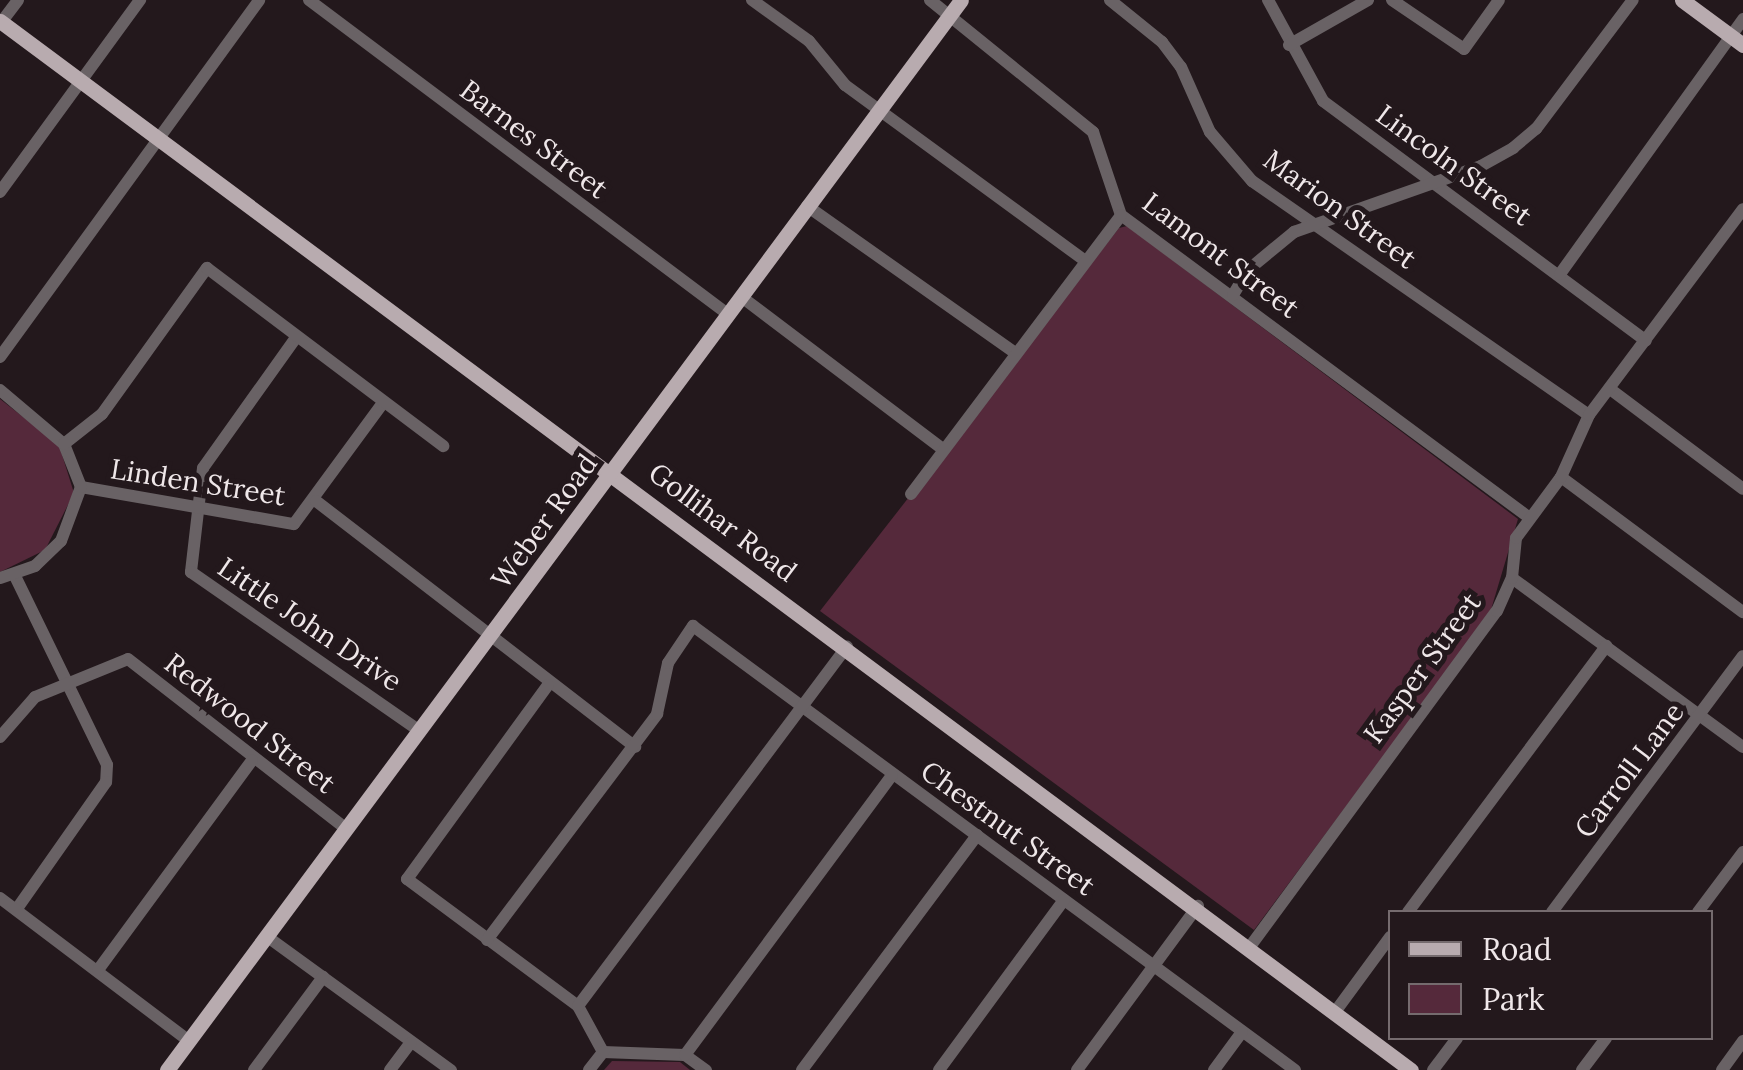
<!DOCTYPE html>
<html>
<head>
<meta charset="utf-8">
<style>
	body { margin:0 }
	#map { position:relative; width:1743px; height:1070px; overflow:hidden; background:#23181c; font-family:Lora,serif }
	div>[style] { position:absolute }
	.green>* { inset:0; background:#55293b }
	.minor>* { height:12px; margin:-6px; padding:0 6px; transform-origin:6px; border-radius:6px; background:#696265 }
	.major>* { height:15px; margin:-7.5px; padding:0 7.5px; transform-origin:7.5px; border-radius:7.5px; background:#b8abaf }
	span { translate:-50% -50%; white-space:nowrap; text-align:center; line-height:1.15; -webkit-text-stroke:10px #23181c; paint-order:stroke }
	.street-label { font-size:28px; color:#efe7e9 }
	.legend { position:absolute; left:1388px; top:910px; width:325px; height:130px; box-sizing:border-box; background:#23181c; border:2px solid #756b6e; margin:0; padding:12px 18px; list-style:none; font-size:30px; color:#efe7e9 }
	.legend li { display:flex; align-items:center; gap:20px; height:50px }
	.legend b { width:50px; border:2px solid #756b6e }
</style>
</head>
<body>
<div id="map">
	<div class="green">
		<i style="clip-path:polygon(1127px 226px,1518px 519px,1490px 613px,1254px 930px,820px 611px,1119px 228px)"></i>
		<i style="clip-path:polygon(0 399px,59px 445px,74px 493px,45px 550px,0 572px)"></i>
		<i style="clip-path:polygon(612px 1061px,680px 1062px,690px 1070px,604px 1070px)"></i>
	</div>
	<div class="minor">
		<i style="left:309px;top:0;width:525px;rotate:36.87deg"></i>
		<i style="left:752px;top:0;width:70px;rotate:35.7deg"></i>
		<i style="left:809px;top:41px;width:57px;rotate:50.7deg"></i>
		<i style="left:845px;top:85px;width:295px;rotate:36.2deg"></i>
		<i style="left:930px;top:0;width:210px;rotate:39deg"></i>
		<i style="left:1093px;top:132px;width:88px;rotate:71.4deg"></i>
		<i style="left:1121px;top:215px;width:505px;rotate:36.55deg"></i>
		<i style="left:1110px;top:0;width:67px;rotate:38.9deg"></i>
		<i style="left:1162px;top:42px;width:31px;rotate:53deg"></i>
		<i style="left:1181px;top:67px;width:71px;rotate:66deg"></i>
		<i style="left:1210px;top:132px;width:65px;rotate:49.4deg"></i>
		<i style="left:1252px;top:181px;width:410px;rotate:34.8deg"></i>
		<i style="left:1268px;top:0;width:115px;rotate:61.4deg"></i>
		<i style="left:1323px;top:101px;width:402px;rotate:36.6deg"></i>
		<i style="left:1392px;top:0;width:87px;rotate:34.2deg"></i>
		<i style="left:1464px;top:49px;width:60px;rotate:-54.5deg"></i>
		<i style="left:0;top:24px;width:30px;rotate:-53deg"></i>
		<i style="left:1289px;top:45px;width:91px;rotate:-29.7deg"></i>
		<i style="left:0;top:192px;width:238px;rotate:-53.9deg"></i>
		<i style="left:807px;top:206px;width:253px;rotate:35.2deg"></i>
		<i style="left:1560px;top:274px;width:314px;rotate:-54.3deg"></i>
		<i style="left:1233px;top:295px;width:29px;rotate:-59deg"></i>
		<i style="left:1248px;top:270px;width:60px;rotate:-39.6deg"></i>
		<i style="left:1294px;top:232px;width:198px;rotate:-19.4deg"></i>
		<i style="left:1481px;top:166px;width:37px;rotate:-29deg"></i>
		<i style="left:1513px;top:148px;width:30px;rotate:-40deg"></i>
		<i style="left:1536px;top:129px;width:161px;rotate:-53.1deg"></i>
		<i style="left:743px;top:298px;width:251px;rotate:37.1deg"></i>
		<i style="left:295px;top:339px;width:158px;rotate:125.5deg"></i>
		<i style="left:203px;top:468px;width:105px;rotate:96.6deg"></i>
		<i style="left:191px;top:572px;width:279px;rotate:34.8deg"></i>
		<i style="left:0;top:357px;width:441px;rotate:-54deg"></i>
		<i style="left:1610px;top:389px;width:166px;rotate:36.9deg"></i>
		<i style="left:0;top:390px;width:84px;rotate:40.2deg"></i>
		<i style="left:1561px;top:477px;width:227px;rotate:36.6deg"></i>
		<i style="left:81px;top:487px;width:216px;rotate:9.9deg"></i>
		<i style="left:294px;top:524px;width:149px;rotate:-53.7deg"></i>
		<i style="left:911px;top:494px;width:349px;rotate:-53deg"></i>
		<i style="left:316px;top:501px;width:403px;rotate:37.6deg"></i>
		<i style="left:15px;top:576px;width:210px;rotate:64deg"></i>
		<i style="left:107px;top:765px;width:17px;rotate:93deg"></i>
		<i style="left:106px;top:782px;width:156px;rotate:125.1deg"></i>
		<i style="left:0;top:578px;width:37px;rotate:-19deg"></i>
		<i style="left:35px;top:566px;width:36px;rotate:-44deg"></i>
		<i style="left:61px;top:541px;width:58px;rotate:-69.7deg"></i>
		<i style="left:81px;top:487px;width:46px;rotate:-111.6deg"></i>
		<i style="left:64px;top:444px;width:48px;rotate:-38.3deg"></i>
		<i style="left:102px;top:414px;width:180px;rotate:-54.3deg"></i>
		<i style="left:207px;top:268px;width:296px;rotate:37deg"></i>
		<i style="left:1512px;top:578px;width:286px;rotate:36.2deg"></i>
		<i style="left:548px;top:685px;width:240px;rotate:126deg"></i>
		<i style="left:407px;top:879px;width:213px;rotate:36.6deg"></i>
		<i style="left:578px;top:1006px;width:52px;rotate:61.5deg"></i>
		<i style="left:603px;top:1052px;width:82px;rotate:2.1deg"></i>
		<i style="left:685px;top:1055px;width:26px;rotate:36deg"></i>
		<i style="left:0;top:737px;width:53px;rotate:-48.8deg"></i>
		<i style="left:35px;top:697px;width:100px;rotate:-22.2deg"></i>
		<i style="left:128px;top:659px;width:276px;rotate:37.9deg"></i>
		<i style="left:0;top:898px;width:236px;rotate:37.1deg"></i>
		<i style="left:1408px;top:912px;width:332px;rotate:-53.3deg"></i>
		<i style="left:1552px;top:912px;width:319px;rotate:-53.3deg"></i>
		<i style="left:1698px;top:912px;width:75px;rotate:-53.1deg"></i>
		<i style="left:269px;top:938px;width:225px;rotate:36deg"></i>
		<i style="left:487px;top:940px;width:283px;rotate:-53deg"></i>
		<i style="left:657px;top:714px;width:52px;rotate:-77.8deg"></i>
		<i style="left:668px;top:663px;width:45px;rotate:-56deg"></i>
		<i style="left:693px;top:626px;width:748px;rotate:36.41deg"></i>
		<i style="left:1249px;top:948px;width:418px;rotate:-53.7deg"></i>
		<i style="left:1497px;top:611px;width:36px;rotate:-66deg"></i>
		<i style="left:1512px;top:578px;width:40px;rotate:-84.3deg"></i>
		<i style="left:1516px;top:538px;width:76px;rotate:-53.6deg"></i>
		<i style="left:1561px;top:477px;width:68px;rotate:-65.7deg"></i>
		<i style="left:1589px;top:415px;width:257px;rotate:-53.2deg"></i>
		<i style="left:98px;top:970px;width:260px;rotate:-53.7deg"></i>
		<i style="left:578px;top:1006px;width:449px;rotate:-53.2deg"></i>
		<i style="left:1335px;top:1012px;width:93px;rotate:-53.7deg"></i>
		<i style="left:685px;top:1055px;width:348px;rotate:-53.5deg"></i>
		<i style="left:254px;top:1070px;width:116px;rotate:-53.4deg"></i>
		<i style="left:390px;top:1070px;width:34px;rotate:-53deg"></i>
		<i style="left:589px;top:1070px;width:23px;rotate:-52deg"></i>
		<i style="left:802px;top:1070px;width:293px;rotate:-53.3deg"></i>
		<i style="left:939px;top:1070px;width:211px;rotate:-53.7deg"></i>
		<i style="left:1077px;top:1070px;width:204px;rotate:-53.6deg"></i>
		<i style="left:1214px;top:1070px;width:47px;rotate:-53.6deg"></i>
		<i style="left:1433px;top:1070px;width:40px;rotate:-53deg"></i>
		<i style="left:1582px;top:1070px;width:40px;rotate:-53deg"></i>
		<i style="left:1722px;top:1070px;width:36px;rotate:-54deg"></i>
	</div>
	<div class="major">
		<i style="left:1682px;top:0;width:76px;rotate:36.4deg"></i>
		<i style="left:0;top:21px;width:1758px;rotate:36.63deg"></i>
		<i style="left:167px;top:1070px;width:1332px;rotate:-53.42deg"></i>
	</div>
	<div class="street-label">
		<span style="left:534px;top:139px;rotate:37deg">Barnes Street</span>
		<span style="left:1454px;top:165px;rotate:36deg">Lincoln Street</span>
		<span style="left:1340px;top:209px;rotate:36deg">Marion Street</span>
		<span style="left:1221px;top:255px;rotate:37deg">Lamont Street</span>
		<span style="left:198px;top:482px;rotate:9deg">Linden Street</span>
		<span style="left:544px;top:521px;rotate:-54deg">Weber Road</span>
		<span style="left:723px;top:522px;rotate:37deg">Gollihar Road</span>
		<span style="left:310px;top:624px;rotate:34deg">Little John Drive</span>
		<span style="left:1422px;top:668px;rotate:-54deg">Kasper Street</span>
		<span style="left:250px;top:723px;rotate:38deg">Redwood Street</span>
		<span style="left:1629px;top:770px;rotate:-53deg">Carroll Lane</span>
		<span style="left:1008px;top:828px;rotate:36deg">Chestnut Street</span>
	</div>
	<ul class="legend">
	<li><b style="height:12px;background:#b8abaf"></b>Road</li>
	<li><b style="height:28px;background:#55293b"></b>Park</li>
	</ul>
</div>
</body>
</html>
